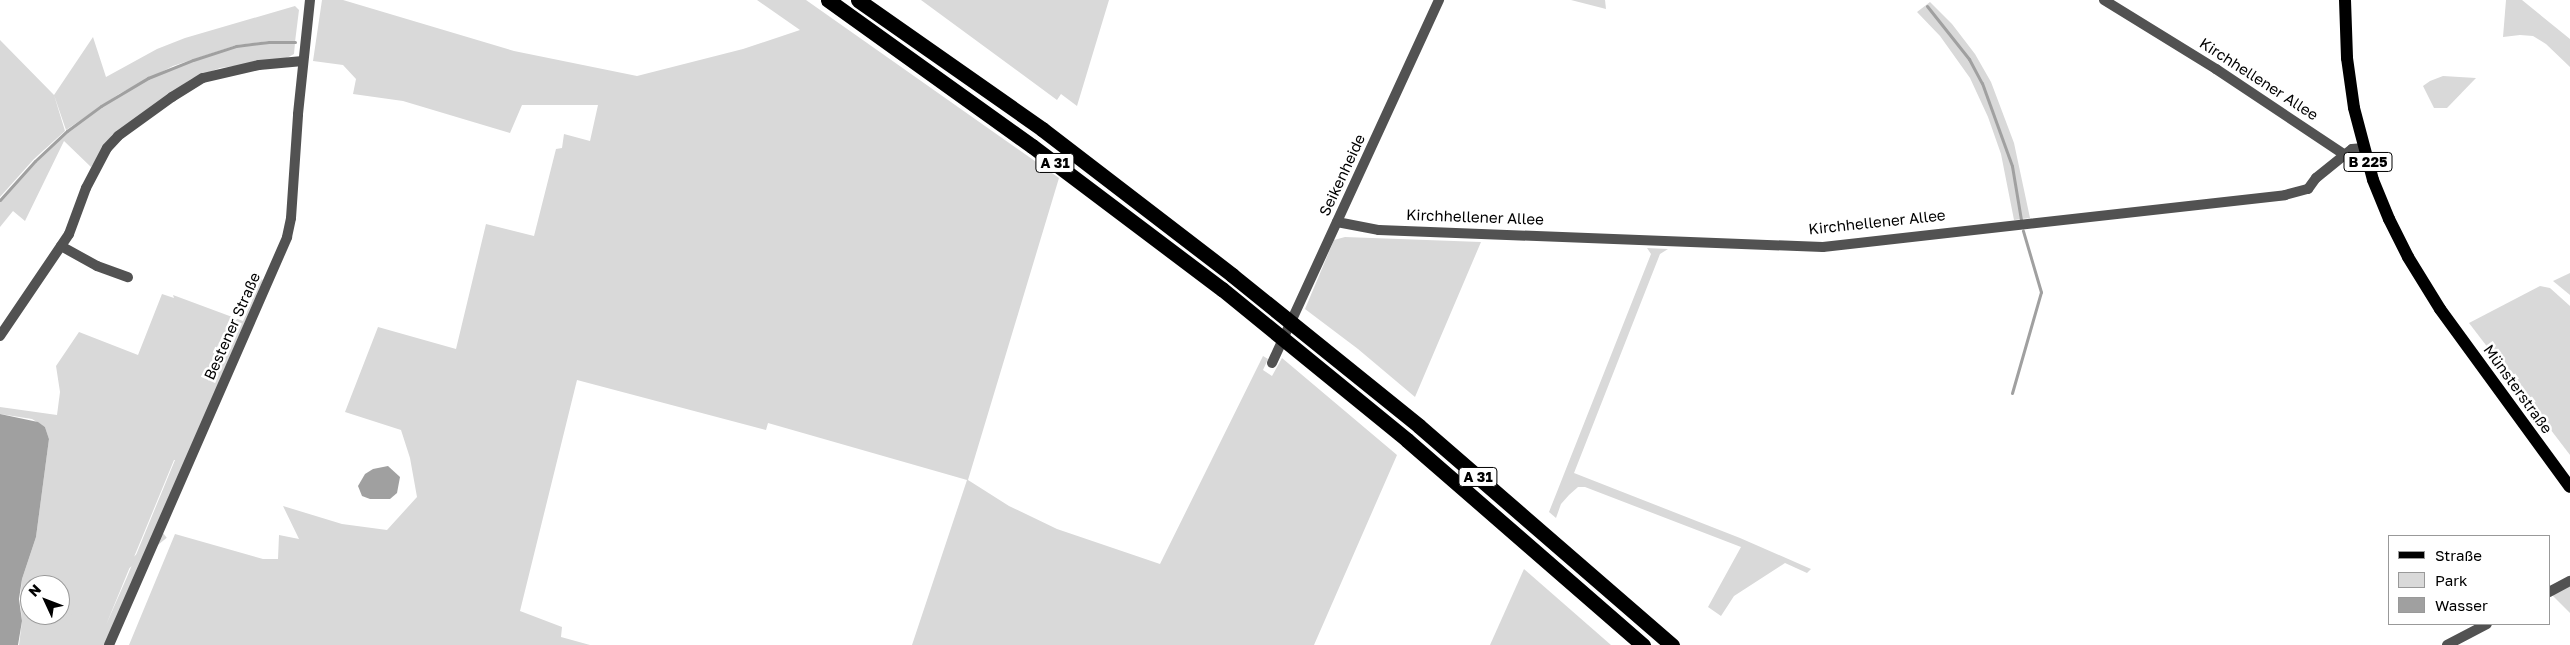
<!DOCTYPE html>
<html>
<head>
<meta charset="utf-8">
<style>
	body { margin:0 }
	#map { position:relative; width:2570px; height:645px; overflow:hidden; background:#fff; font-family:"Golos Text",sans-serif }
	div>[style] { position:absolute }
	.green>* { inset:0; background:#d9d9d9; transform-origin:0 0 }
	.water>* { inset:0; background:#a0a0a0 }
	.stream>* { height:3px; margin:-1.5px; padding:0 1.5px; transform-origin:1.5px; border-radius:1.5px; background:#a0a0a0 }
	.minor>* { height:10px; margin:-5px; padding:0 5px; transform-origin:5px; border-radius:5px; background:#525252 }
	.tertiary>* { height:10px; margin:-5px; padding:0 5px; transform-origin:5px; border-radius:5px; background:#525252 }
	.primary>* { height:12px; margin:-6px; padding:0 6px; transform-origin:6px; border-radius:6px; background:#000 }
	.motorway>* { height:15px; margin:-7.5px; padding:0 7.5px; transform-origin:7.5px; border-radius:7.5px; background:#000 }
	span { translate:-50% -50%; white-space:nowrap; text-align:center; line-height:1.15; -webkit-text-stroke:5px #fff; paint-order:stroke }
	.shield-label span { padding:1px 4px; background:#fff; border:1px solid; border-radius:4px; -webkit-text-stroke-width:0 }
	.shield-label { font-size:14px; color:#000; font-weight:700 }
	.street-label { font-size:15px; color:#000 }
	.legend { position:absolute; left:2388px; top:535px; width:162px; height:90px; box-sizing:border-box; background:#fff; border:1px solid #999; margin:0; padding:6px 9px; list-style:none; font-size:15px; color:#000 }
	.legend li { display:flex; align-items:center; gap:10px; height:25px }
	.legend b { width:25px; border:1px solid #999 }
	.north { position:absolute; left:20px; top:575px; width:50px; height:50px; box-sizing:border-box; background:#fff; border:1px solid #999; border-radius:50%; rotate:313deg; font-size:14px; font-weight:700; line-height:20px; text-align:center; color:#000 }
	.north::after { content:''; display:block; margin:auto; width:18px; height:22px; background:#000; clip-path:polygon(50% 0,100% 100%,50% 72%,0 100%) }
</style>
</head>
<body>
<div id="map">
	<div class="green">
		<i style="clip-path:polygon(322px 0,343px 0,514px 51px,637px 76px,743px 49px,800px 30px,757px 0,806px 0,1059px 178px,968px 480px,1009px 506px,1057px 529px,1160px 564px,1263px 356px,1268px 359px,1263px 370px,1272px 376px,1282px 358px,1397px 455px,1314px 645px,912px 645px,967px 480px,768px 423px,766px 430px,577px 380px,520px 611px,562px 627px,561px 637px,590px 645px,129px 645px,175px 534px,263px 559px,278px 559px,279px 535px,299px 539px,283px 506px,342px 524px,387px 530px,417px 497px,410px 458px,401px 430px,345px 412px,378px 327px,456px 349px,486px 224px,534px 236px,556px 149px,562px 148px,564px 134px,590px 141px,598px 105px,522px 105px,510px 133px,403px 101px,353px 94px,356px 79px,343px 65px,313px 61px)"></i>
		<i style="clip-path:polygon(921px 0,1109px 0,1077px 106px,1061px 94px,1057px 100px)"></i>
		<i style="clip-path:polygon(1571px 0,1605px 0,1606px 9px)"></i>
		<i style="clip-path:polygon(2506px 0,2522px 0,2570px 39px,2570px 67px,2546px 44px,2533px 36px,2520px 35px,2503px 37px)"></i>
		<i style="clip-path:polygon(1930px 2px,1952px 24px,1975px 54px,1991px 82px,2014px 143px,2030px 218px,2014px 220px,2001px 154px,1988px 117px,1970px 78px,1940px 36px,1917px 12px)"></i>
		<i style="clip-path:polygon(295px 6px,299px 10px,295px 42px,269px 41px,237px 45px,173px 66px,119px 94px,66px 130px,54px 95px,65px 131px,34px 159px,0 197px,0 40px,54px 95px,93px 37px,106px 77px,157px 49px,185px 38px)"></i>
		<i style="clip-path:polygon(265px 43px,295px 43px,294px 54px,285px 59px,220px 68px,191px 79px,112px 135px,91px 167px,64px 141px,25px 221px,13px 211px,0 227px,0 202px,4px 196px,60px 138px,98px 109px,145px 81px,179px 66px,236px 47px)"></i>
		<i style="clip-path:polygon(2443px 76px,2476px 78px,2447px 108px,2434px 108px,2423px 86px,2430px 81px)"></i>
		<i style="clip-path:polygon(1345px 237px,1481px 242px,1415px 397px,1358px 349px,1305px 309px,1334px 240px)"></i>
		<i style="clip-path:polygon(1647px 248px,1668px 249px,1660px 254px,1574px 473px,1740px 538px,1811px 569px,1807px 573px,1785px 563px,1782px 565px,1734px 596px,1721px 616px,1708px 607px,1741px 547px,1585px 487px,1578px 487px,1569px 495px,1561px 504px,1556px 518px,1549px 512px,1651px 254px)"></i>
		<i style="clip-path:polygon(2570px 273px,2570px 295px,2553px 281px)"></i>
		<i style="clip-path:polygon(evenodd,261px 279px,263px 280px,106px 645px,19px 645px,22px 621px,20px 599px,22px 579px,36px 537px,49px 439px,45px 427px,32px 419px,0 414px,0 407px,57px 415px,60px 392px,56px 366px,79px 332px,138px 355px,162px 294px,174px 298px,173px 295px,243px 321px,261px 279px,175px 460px,127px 577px,106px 625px,174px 460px,175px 460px,261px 279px,30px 585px,60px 585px,60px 615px,30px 615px,30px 585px)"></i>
		<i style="clip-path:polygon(2540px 286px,2550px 288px,2570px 306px,2570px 455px,2469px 323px)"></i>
		<i style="left:163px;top:533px;width:6px;height:122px;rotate:51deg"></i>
		<i style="clip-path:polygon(1524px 569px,1611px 645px,1490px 645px)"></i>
		<i style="clip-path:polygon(2570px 584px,2570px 613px,2551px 594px)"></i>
	</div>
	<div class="water">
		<i style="clip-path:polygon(0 414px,38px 422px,45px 427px,49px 439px,36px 537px,22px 579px,19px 599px,22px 621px,18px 645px,0 645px)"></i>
		<i style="clip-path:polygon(388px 466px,400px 477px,397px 493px,390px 499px,370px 499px,362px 496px,358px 486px,365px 474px,373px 469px)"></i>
	</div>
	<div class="stream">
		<i style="left:1927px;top:6px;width:68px;rotate:51.6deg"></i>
		<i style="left:1969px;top:59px;width:27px;rotate:62deg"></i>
		<i style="left:1982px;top:83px;width:88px;rotate:70.1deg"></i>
		<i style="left:2012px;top:166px;width:55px;rotate:80.5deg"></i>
		<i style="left:0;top:200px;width:52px;rotate:-48.1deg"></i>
		<i style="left:35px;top:161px;width:44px;rotate:-43.2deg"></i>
		<i style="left:67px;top:131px;width:42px;rotate:-36.3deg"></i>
		<i style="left:101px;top:106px;width:55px;rotate:-30.8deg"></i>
		<i style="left:148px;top:78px;width:48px;rotate:-21.8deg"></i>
		<i style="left:193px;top:60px;width:45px;rotate:-18deg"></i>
		<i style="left:236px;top:46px;width:33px;rotate:-7deg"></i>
		<i style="left:269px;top:42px;width:26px"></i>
		<i style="left:2012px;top:393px;width:105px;rotate:-74deg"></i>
		<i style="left:2041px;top:292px;width:64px;rotate:-106.4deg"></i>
	</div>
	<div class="minor">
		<i style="left:2104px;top:0;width:132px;rotate:31.6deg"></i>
		<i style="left:2216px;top:69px;width:155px;rotate:33.7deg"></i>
		<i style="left:1337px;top:222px;width:43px;rotate:10.8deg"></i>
		<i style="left:1379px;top:230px;width:444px;rotate:2.2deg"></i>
		<i style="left:1823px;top:247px;width:465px;rotate:-6.4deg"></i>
		<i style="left:2285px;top:195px;width:24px;rotate:-15deg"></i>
		<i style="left:2308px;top:189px;width:14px;rotate:-54deg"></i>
		<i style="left:2316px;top:178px;width:46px;rotate:-38.9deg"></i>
		<i style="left:2352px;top:149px;width:11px;rotate:-5deg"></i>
		<i style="left:61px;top:246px;width:41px;rotate:29.1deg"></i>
		<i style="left:97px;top:266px;width:33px;rotate:20deg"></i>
		<i style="left:0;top:336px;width:123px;rotate:-55.9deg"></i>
		<i style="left:69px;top:234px;width:49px;rotate:-69.7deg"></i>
		<i style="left:86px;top:188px;width:45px;rotate:-62.3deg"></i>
		<i style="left:107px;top:148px;width:16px;rotate:-47deg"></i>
		<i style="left:118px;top:136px;width:67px;rotate:-35.8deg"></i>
		<i style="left:172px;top:97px;width:36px;rotate:-32deg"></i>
		<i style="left:203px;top:78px;width:57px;rotate:-13.1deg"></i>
		<i style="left:259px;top:65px;width:44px;rotate:-5.2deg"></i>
		<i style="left:1272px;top:363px;width:400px;rotate:-65.3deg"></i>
		<i style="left:2549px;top:592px;width:24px;rotate:-28deg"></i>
		<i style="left:2447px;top:645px;width:45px;rotate:-27.7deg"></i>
	</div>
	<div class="tertiary">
		<i style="left:109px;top:645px;width:445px;rotate:-66.4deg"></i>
		<i style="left:287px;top:237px;width:19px;rotate:-78deg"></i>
		<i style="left:291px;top:218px;width:104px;rotate:-86.1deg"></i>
		<i style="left:298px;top:114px;width:115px;rotate:-84deg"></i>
	</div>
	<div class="primary">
		<i style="left:2345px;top:0;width:58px;rotate:88deg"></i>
		<i style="left:2347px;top:58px;width:50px;rotate:82deg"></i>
		<i style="left:2354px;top:108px;width:74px;rotate:75.2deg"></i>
		<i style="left:2373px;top:180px;width:42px;rotate:67.7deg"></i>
		<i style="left:2389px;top:219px;width:42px;rotate:63.4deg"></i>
		<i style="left:2408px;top:257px;width:61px;rotate:58.4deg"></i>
		<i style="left:2440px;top:309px;width:220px;rotate:53.9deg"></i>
	</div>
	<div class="motorway">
		<i style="left:828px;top:0;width:251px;rotate:35.6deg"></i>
		<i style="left:1032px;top:146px;width:238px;rotate:37deg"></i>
		<i style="left:1222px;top:289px;width:239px;rotate:39.2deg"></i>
		<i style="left:1407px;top:440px;width:313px;rotate:41deg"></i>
		<i style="left:858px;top:0;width:225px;rotate:35deg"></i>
		<i style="left:1042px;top:129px;width:240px;rotate:37.5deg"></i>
		<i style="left:1232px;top:275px;width:240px;rotate:38.9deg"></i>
		<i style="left:1419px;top:426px;width:335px;rotate:40.9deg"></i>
	</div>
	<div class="shield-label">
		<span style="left:2368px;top:162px">B 225</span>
		<span style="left:1055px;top:163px">A 31</span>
		<span style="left:1478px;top:477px">A 31</span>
	</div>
	<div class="street-label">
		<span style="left:2259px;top:79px;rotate:33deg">Kirchhellener Allee</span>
		<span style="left:1342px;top:175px;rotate:-65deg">Seikenheide</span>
		<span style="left:1475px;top:217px;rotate:2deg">Kirchhellener Allee</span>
		<span style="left:1877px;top:222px;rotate:-6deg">Kirchhellener Allee</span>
		<span style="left:232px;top:326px;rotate:-66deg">Bestener Straße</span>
		<span style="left:2518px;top:389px;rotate:54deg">Münsterstraße</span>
	</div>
	<ul class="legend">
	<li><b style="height:6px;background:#000"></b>Straße</li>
	<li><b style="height:14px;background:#d9d9d9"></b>Park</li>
	<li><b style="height:14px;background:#a0a0a0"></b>Wasser</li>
	</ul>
	<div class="north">N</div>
</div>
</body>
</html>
